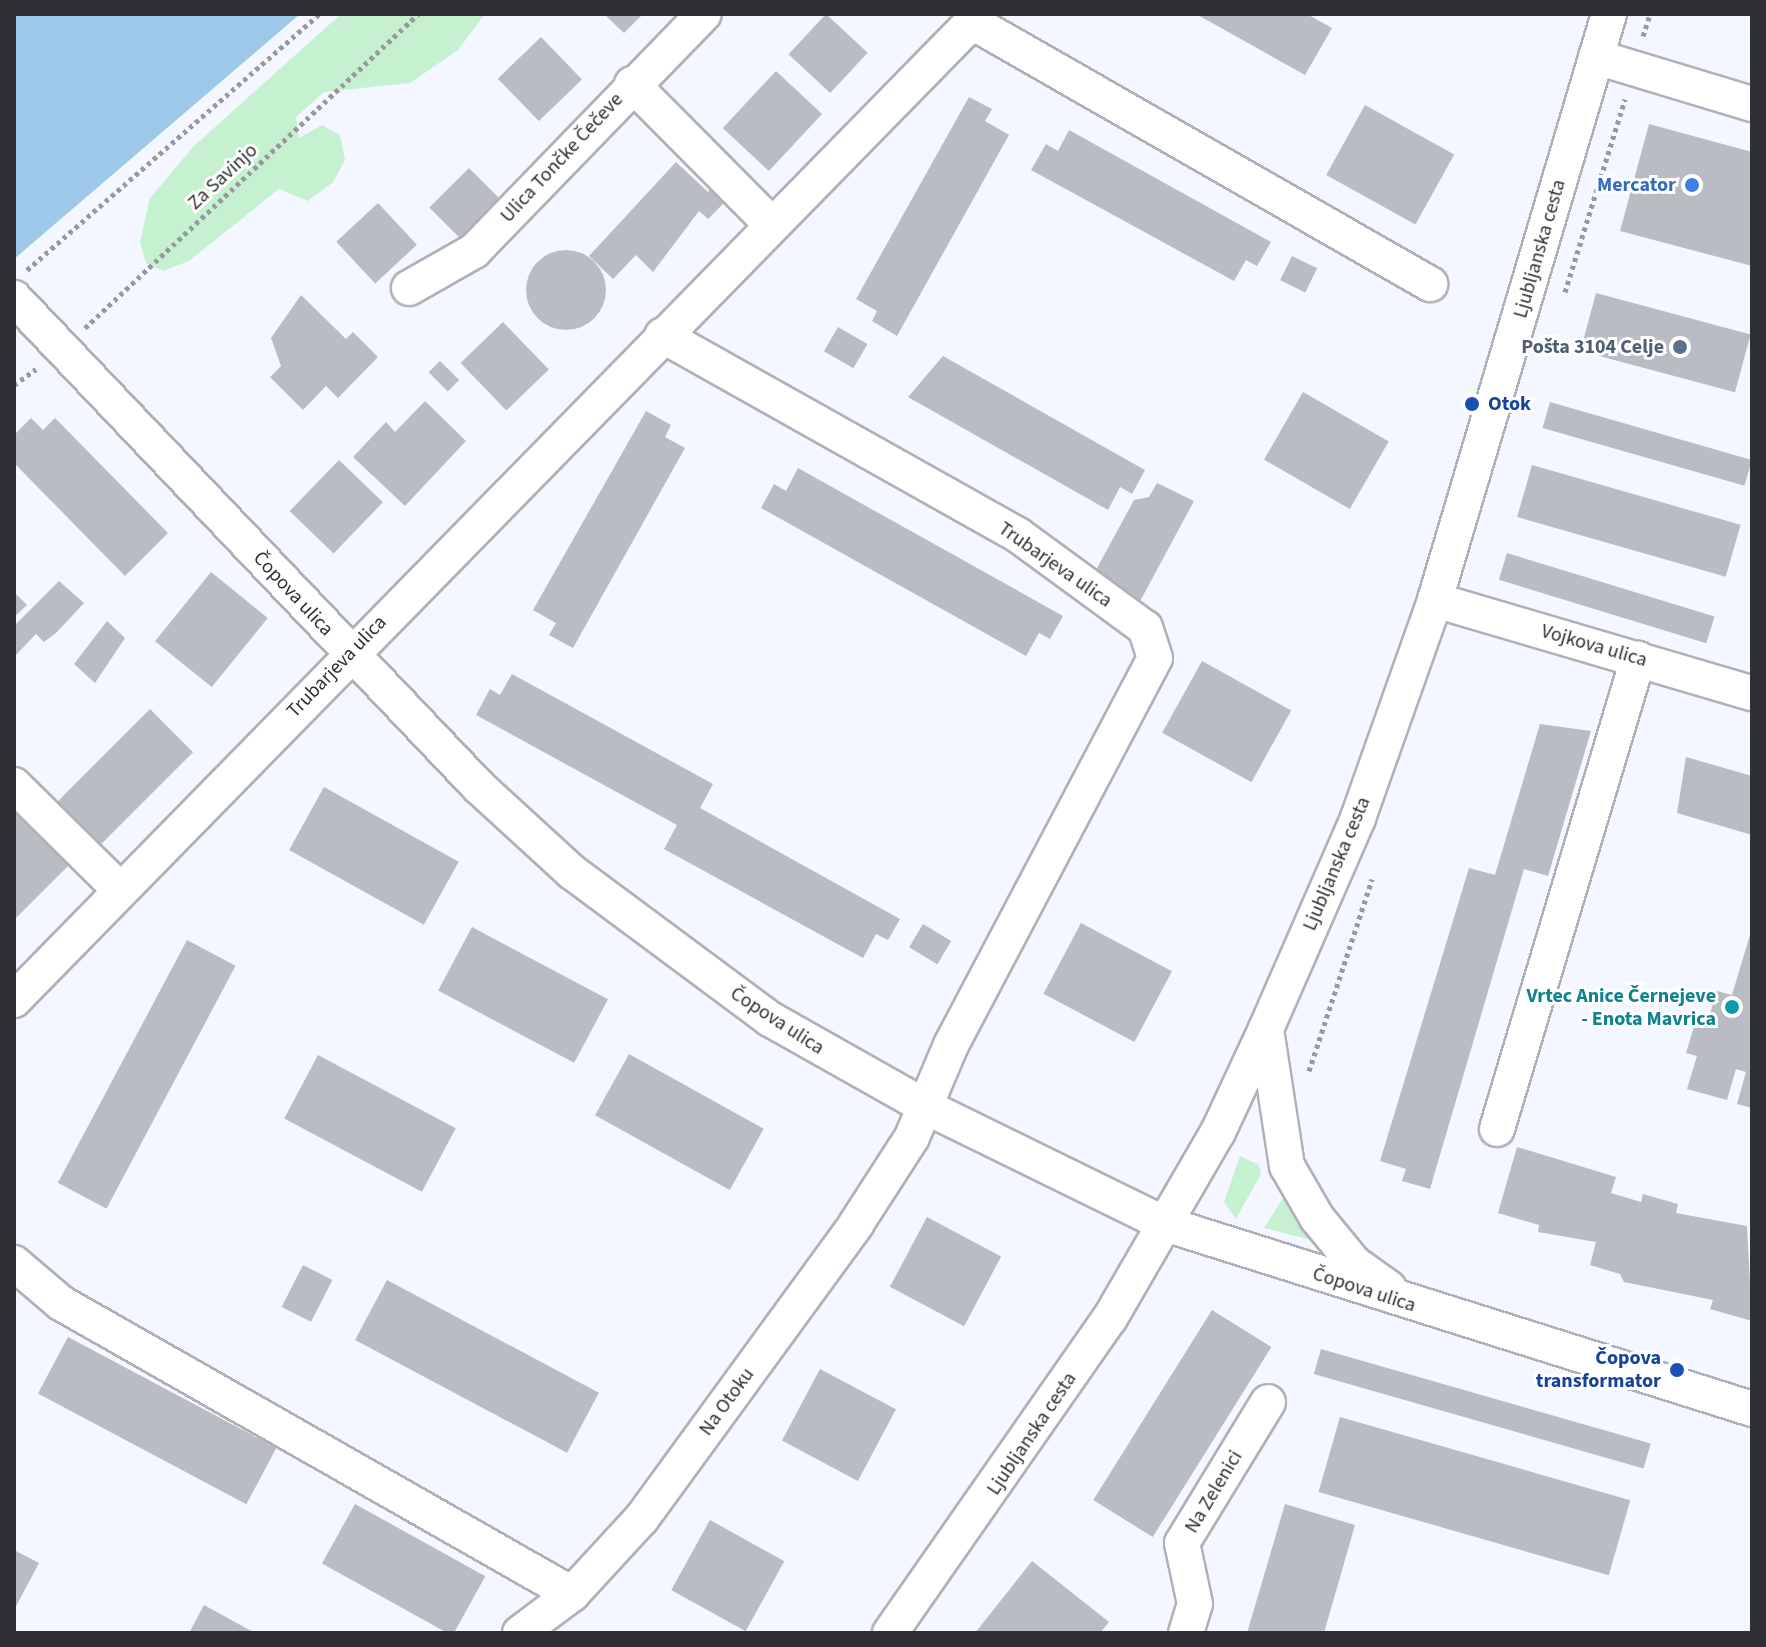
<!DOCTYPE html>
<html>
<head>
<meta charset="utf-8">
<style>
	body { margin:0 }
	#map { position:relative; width:1766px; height:1647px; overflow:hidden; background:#f4f7ff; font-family:"Source Sans 3",sans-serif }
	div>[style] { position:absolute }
	.green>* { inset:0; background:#c5f1d1 }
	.water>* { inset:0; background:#9dc8ea }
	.building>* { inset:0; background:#b9bcc3; transform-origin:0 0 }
	.round { border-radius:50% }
	.path>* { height:5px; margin-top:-2.5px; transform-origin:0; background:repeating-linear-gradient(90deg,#97999e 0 4px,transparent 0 8px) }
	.roads { filter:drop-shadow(2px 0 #afb1b9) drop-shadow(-2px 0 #afb1b9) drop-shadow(0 2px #afb1b9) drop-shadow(0 -2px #afb1b9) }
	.minor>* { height:34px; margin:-17px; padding:0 17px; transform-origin:17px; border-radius:17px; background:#fff }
	.dots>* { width:22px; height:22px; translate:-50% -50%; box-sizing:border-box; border:4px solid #fff; border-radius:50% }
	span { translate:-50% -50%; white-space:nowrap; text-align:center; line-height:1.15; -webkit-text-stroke:6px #fff; paint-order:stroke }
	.street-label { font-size:20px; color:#2f3033 }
	.shop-label { font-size:20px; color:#366cbe; font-weight:700 }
	.right { translate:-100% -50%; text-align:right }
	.service-label { font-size:20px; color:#4e5e75; font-weight:700 }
	.transit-label { font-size:20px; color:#164399; font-weight:700 }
	.left { translate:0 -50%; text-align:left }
	.culture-label { font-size:20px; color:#0d838f; font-weight:700 }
	.frame { position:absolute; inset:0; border:16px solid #2f3033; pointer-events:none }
</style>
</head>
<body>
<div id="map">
	<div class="green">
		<i style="clip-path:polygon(341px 14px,485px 14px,458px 50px,410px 83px,324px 92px,296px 117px,299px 138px,322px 125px,340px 135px,345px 160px,333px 182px,308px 201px,279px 189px,189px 261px,163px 271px,146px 263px,140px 242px,150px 198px,194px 146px)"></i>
		<i style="clip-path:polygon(1240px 1156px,1259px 1165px,1261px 1174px,1236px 1219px,1224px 1202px)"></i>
		<i style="clip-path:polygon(1287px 1192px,1314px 1235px,1311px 1240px,1264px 1228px)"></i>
	</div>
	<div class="water">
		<i style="clip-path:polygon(14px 14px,300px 14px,14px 259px)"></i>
	</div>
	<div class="building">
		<i style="clip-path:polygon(604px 14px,643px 14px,624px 33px)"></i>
		<i style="left:826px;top:14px;width:57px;height:55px;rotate:43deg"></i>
		<i style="clip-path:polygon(1196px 14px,1307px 14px,1332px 28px,1305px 75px)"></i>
		<i style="left:541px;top:37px;width:59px;height:60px;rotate:46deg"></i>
		<i style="left:776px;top:71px;width:63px;height:78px;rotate:43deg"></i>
		<i style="clip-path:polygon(969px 97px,992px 109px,985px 121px,1009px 135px,897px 336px,872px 321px,877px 311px,856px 299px)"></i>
		<i style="left:1365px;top:105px;width:102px;height:80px;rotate:29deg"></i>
		<i style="clip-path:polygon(1649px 124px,1752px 152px,1752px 266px,1620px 231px)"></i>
		<i style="clip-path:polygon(1069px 130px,1271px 242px,1257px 266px,1246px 260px,1234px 281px,1031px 170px,1046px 144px,1058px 151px)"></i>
		<i style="clip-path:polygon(676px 162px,708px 192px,715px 184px,729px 198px,708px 219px,699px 211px,653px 272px,636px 255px,613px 279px,589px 256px)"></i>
		<i style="left:469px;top:168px;width:49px;height:56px;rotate:45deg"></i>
		<i style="left:378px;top:203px;width:57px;height:57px;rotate:47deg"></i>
		<i class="round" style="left:526px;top:250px;width:80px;height:80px"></i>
		<i style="left:1292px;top:256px;width:28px;height:27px;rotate:26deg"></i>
		<i style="left:1596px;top:293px;width:160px;height:60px;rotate:15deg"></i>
		<i style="clip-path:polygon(301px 295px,346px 339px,353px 332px,378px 357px,338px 398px,326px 386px,303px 410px,270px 377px,281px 366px,271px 338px)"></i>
		<i style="left:503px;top:322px;width:66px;height:59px;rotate:46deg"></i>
		<i style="left:838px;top:327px;width:34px;height:28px;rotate:30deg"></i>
		<i style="clip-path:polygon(943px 356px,1145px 470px,1132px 494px,1120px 487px,1108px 510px,908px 397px)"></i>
		<i style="left:440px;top:361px;width:27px;height:16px;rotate:45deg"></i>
		<i style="left:1303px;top:392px;width:99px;height:78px;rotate:30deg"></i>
		<i style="clip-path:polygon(425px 401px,466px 441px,405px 506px,353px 457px,386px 422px,395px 432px)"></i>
		<i style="left:1550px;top:402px;width:210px;height:27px;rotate:16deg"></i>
		<i style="clip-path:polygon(646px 411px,671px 425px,665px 437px,685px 448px,573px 648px,549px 635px,556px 623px,533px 610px)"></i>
		<i style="clip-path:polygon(31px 418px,43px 430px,55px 418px,168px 533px,125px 576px,14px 463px,14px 435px)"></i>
		<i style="left:339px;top:460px;width:61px;height:71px;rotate:44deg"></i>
		<i style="left:1532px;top:465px;width:217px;height:54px;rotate:16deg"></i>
		<i style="clip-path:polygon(798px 468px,1063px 616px,1050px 639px,1039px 633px,1026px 656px,761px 508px,774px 484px,786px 491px)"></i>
		<i style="clip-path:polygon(1157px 483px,1194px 501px,1138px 605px,1090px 581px,1134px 500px,1149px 497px)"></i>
		<i style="left:1507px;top:553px;width:217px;height:28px;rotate:17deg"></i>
		<i style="left:211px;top:572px;width:73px;height:89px;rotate:39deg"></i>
		<i style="clip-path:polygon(59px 581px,84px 603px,57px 632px,44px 642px,36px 634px,14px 657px,14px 626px)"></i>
		<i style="clip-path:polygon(14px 592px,27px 605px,14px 617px)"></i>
		<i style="clip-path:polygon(107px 621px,125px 638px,95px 683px,74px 664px)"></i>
		<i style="left:1202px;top:661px;width:102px;height:82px;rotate:29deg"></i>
		<i style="clip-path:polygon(512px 674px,713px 784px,700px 808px,900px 919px,888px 940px,876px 934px,863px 958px,664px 849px,677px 825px,476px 715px,490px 689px,500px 695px)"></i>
		<i style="left:150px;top:709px;width:61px;height:131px;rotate:45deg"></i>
		<i style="clip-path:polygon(1540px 724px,1591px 731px,1548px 876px,1524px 869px,1430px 1189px,1402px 1181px,1406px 1169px,1380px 1161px,1469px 868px,1495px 875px)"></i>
		<i style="clip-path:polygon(1686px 757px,1752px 776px,1752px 835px,1677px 813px)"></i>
		<i style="left:324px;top:787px;width:154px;height:72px;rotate:29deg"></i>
		<i style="clip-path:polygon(14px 812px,68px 866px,14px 920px)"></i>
		<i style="left:1081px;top:923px;width:103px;height:80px;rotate:28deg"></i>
		<i style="left:923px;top:924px;width:33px;height:27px;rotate:31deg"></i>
		<i style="left:472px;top:927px;width:154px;height:72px;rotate:28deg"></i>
		<i style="clip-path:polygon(1752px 928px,1752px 1108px,1737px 1104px,1746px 1072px,1736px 1069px,1727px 1100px,1687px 1089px,1697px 1056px,1686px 1053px,1696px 1020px,1707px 1023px,1717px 991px,1732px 995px)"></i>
		<i style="left:187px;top:940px;width:55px;height:275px;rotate:28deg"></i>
		<i style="left:629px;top:1054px;width:154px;height:70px;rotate:29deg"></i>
		<i style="left:318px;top:1055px;width:156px;height:72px;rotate:28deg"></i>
		<i style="clip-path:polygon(1517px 1147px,1616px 1177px,1611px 1193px,1641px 1202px,1643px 1194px,1678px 1204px,1676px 1213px,1747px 1226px,1752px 1321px,1710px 1309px,1713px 1300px,1624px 1282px,1620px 1274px,1590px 1265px,1596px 1242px,1538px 1232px,1539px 1225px,1498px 1213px)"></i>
		<i style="left:927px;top:1217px;width:84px;height:79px;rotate:28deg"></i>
		<i style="left:303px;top:1265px;width:33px;height:47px;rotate:27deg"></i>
		<i style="left:387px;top:1280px;width:240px;height:68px;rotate:28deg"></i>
		<i style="left:1212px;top:1310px;width:70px;height:224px;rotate:32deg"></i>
		<i style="left:68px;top:1337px;width:236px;height:64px;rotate:28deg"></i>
		<i style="left:1321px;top:1349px;width:343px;height:26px;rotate:16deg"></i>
		<i style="left:820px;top:1369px;width:86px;height:81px;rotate:28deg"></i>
		<i style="left:1340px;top:1417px;width:302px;height:78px;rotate:16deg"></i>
		<i style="left:355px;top:1504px;width:149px;height:68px;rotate:29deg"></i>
		<i style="clip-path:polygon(1285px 1504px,1355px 1525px,1324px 1633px,1247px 1633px)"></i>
		<i style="left:710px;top:1520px;width:85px;height:80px;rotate:29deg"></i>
		<i style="clip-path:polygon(14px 1550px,39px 1563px,14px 1610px)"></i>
		<i style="clip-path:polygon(1032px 1561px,1109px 1622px,1100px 1633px,975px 1633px)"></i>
		<i style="clip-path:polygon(204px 1605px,255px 1633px,189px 1633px)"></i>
	</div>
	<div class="path">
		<i style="left:1643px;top:36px;width:23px;rotate:-72deg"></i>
		<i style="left:27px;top:270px;width:388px;rotate:-41.2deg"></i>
		<i style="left:1565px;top:292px;width:202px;rotate:-72.7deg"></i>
		<i style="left:85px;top:328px;width:458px;rotate:-43.3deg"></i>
		<i style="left:14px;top:385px;width:27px;rotate:-36deg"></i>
		<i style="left:1309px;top:1071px;width:202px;rotate:-71.8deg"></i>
	</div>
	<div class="roads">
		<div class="minor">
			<i style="left:972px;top:22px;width:528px;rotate:29.77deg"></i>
			<i style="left:1596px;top:57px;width:163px;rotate:16.8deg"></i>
			<i style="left:632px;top:84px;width:197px;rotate:45.2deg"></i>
			<i style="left:409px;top:288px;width:75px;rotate:-29.6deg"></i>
			<i style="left:474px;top:251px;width:330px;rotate:-45.9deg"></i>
			<i style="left:14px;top:298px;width:673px;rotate:46.44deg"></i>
			<i style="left:478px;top:786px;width:127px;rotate:42.5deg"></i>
			<i style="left:572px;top:872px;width:247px;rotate:36.6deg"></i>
			<i style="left:770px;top:1019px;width:179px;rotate:29.4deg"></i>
			<i style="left:926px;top:1107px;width:266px;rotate:26.1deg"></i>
			<i style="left:1165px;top:1224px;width:615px;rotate:17.49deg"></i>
			<i style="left:1435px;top:600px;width:330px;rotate:16.4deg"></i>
			<i style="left:14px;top:785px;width:146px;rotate:44.7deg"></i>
			<i style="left:14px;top:1000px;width:1380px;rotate:-45.59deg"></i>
			<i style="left:1266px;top:1029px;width:139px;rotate:81.3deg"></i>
			<i style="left:1287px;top:1166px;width:60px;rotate:60deg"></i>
			<i style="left:1317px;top:1218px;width:58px;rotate:50.6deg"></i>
			<i style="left:1354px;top:1263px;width:43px;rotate:35.5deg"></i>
			<i style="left:1497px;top:1129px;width:491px;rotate:-73.3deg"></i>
			<i style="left:14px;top:1263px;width:62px;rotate:40.4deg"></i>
			<i style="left:61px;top:1303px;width:588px;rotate:29.66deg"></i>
			<i style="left:520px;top:1633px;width:65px;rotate:-36.9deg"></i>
			<i style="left:572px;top:1594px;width:103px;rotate:-47.4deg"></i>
			<i style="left:642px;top:1518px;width:364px;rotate:-53.9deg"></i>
			<i style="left:856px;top:1224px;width:103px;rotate:-57.2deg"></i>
			<i style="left:912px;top:1137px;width:100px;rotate:-67deg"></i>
			<i style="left:951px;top:1045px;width:437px;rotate:-62.2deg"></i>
			<i style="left:1155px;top:658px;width:32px;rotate:-108deg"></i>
			<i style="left:1145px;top:628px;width:157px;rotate:-143.8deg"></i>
			<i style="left:1018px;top:535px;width:408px;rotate:-150.7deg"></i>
			<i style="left:890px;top:1633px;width:384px;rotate:-55.1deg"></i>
			<i style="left:1110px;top:1318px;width:215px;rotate:-59.9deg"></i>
			<i style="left:1218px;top:1132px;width:114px;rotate:-65deg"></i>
			<i style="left:1266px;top:1029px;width:230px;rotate:-66.4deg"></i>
			<i style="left:1358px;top:818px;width:231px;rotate:-70.5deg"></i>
			<i style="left:1435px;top:600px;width:611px;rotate:-73.46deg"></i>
			<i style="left:1186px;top:1633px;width:30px;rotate:-73deg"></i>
			<i style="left:1195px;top:1604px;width:62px;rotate:-102deg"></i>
			<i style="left:1182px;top:1543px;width:165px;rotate:-58.6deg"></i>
		</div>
	</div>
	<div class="dots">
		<i style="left:1692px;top:185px;background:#3f7fe0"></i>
		<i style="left:1680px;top:347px;background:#5c6f8a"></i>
		<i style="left:1472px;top:404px;background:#1a4fb4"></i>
		<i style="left:1732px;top:1007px;background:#0f9aa8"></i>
		<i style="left:1677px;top:1370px;background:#1a4fb4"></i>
	</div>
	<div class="street-label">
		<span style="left:562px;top:158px;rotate:-47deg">Ulica Tončke Čečeve</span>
		<span style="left:223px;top:177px;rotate:-43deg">Za Savinjo</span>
		<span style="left:1540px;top:249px;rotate:-74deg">Ljubljanska cesta</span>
		<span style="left:1055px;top:565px;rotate:35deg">Trubarjeva ulica</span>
		<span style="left:293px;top:594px;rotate:47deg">Čopova ulica</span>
		<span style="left:1594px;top:646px;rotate:16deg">Vojkova ulica</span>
		<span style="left:337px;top:667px;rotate:-46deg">Trubarjeva ulica</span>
		<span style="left:1337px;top:864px;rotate:-67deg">Ljubljanska cesta</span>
		<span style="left:777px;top:1021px;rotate:33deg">Čopova ulica</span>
		<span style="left:1364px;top:1290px;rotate:18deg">Čopova ulica</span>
		<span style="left:727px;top:1402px;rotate:-54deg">Na Otoku</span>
		<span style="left:1032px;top:1434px;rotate:-56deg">Ljubljanska cesta</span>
		<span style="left:1214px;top:1492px;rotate:-59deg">Na Zelenici</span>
	</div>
	<div class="shop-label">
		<span class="right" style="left:1676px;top:185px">Mercator</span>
	</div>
	<div class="service-label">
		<span class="right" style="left:1664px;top:347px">Pošta 3104 Celje</span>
	</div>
	<div class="transit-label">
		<span class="left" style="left:1488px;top:404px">Otok</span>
		<span class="right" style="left:1661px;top:1370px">Čopova<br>transformator</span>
	</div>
	<div class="culture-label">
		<span class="right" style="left:1716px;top:1008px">Vrtec Anice Černejeve<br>- Enota Mavrica</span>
	</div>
	<div class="frame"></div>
</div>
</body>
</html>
